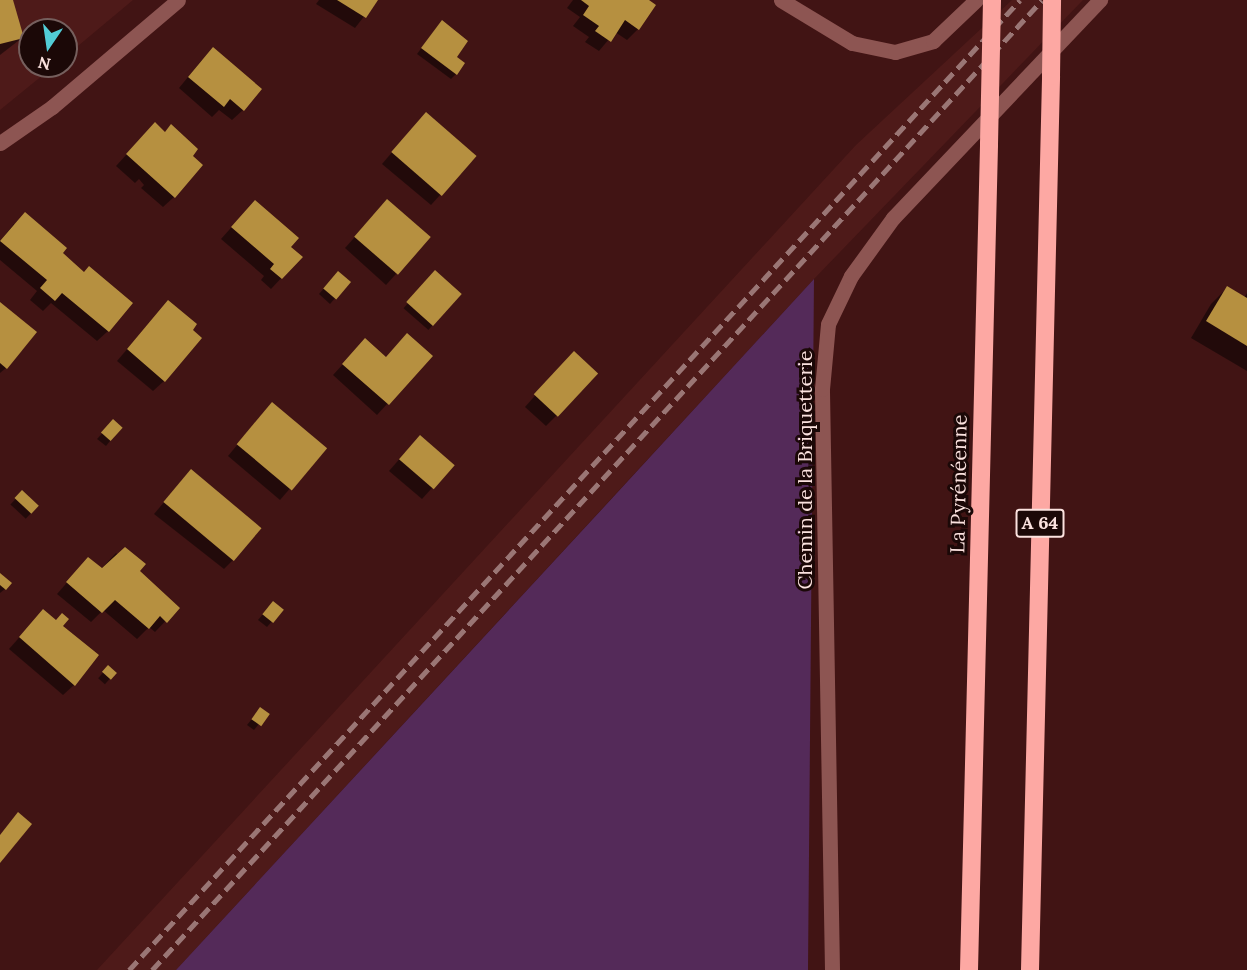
<!DOCTYPE html>
<html>
<head>
<meta charset="utf-8">
<style>
	body { margin:0 }
	#map { position:relative; width:1247px; height:970px; overflow:hidden; background:#411414; font-family:Lora,serif }
	div>[style] { position:absolute }
	.built>* { inset:0; background:#4e1a19 }
	.green>* { inset:0; background:#542a59 }
	.shadow>* { inset:0; background:#0007; transform-origin:0 0 }
	.building>* { inset:0; background:#b69040; transform-origin:0 0 }
	.street>* { height:15px; margin:-7.5px; padding:0 7.5px; transform-origin:7.5px; border-radius:7.5px; background:#8d5552 }
	.highway>* { height:18px; margin:-9px; padding:0 9px; transform-origin:9px; border-radius:9px; background:#fda8a3 }
	.rail>* { height:4.5px; margin-top:-2.25px; transform-origin:0; background:repeating-linear-gradient(90deg,#9a7675 0 12px,transparent 0 18px) }
	.highway-bridge>* { height:18px; margin:-9px; padding:0 9px; transform-origin:9px; border-radius:9px; background:#fda8a3 }
	span { translate:-50% -50%; white-space:nowrap; text-align:center; line-height:1.15; -webkit-text-stroke:6px #1b0807; paint-order:stroke }
	.shield-label span { padding:2px 4px; background:#1b0807; border:2px solid; border-radius:4px; -webkit-text-stroke-width:0 }
	.shield-label { font-size:18px; color:#fbe2df; font-weight:700 }
	.street-label { font-size:20px; color:#fbe2df }
	.north { position:absolute; left:18px; top:18px; width:60px; height:60px; box-sizing:border-box; background:#1b0807; border:2px solid #755f5d; border-radius:50%; rotate:193deg; font-size:16px; font-weight:700; line-height:24px; text-align:center; color:#fbe2df }
	.north::after { content:''; display:block; margin:auto; width:21px; height:27px; background:#52ccd6; clip-path:polygon(50% 0,100% 100%,50% 72%,0 100%) }
</style>
</head>
<body>
<div id="map">
	<div class="built">
		<i style="clip-path:polygon(0 0,133px 0,66px 56px,66px 30px,30px 30px,30px 66px,54px 66px,0 110px)"></i>
		<i style="clip-path:polygon(1012px 0,1083px 0,814px 279px,176px 970px,97px 970px,856px 145px)"></i>
	</div>
	<div class="green">
		<i style="clip-path:polygon(814px 279px,808px 970px,176px 970px,604px 507px)"></i>
	</div>
	<div class="shadow">
		<i style="clip-path:polygon(0 0,11px 0,22px 38px,0 55px)"></i>
		<i style="clip-path:polygon(319px 0,377px 0,355px 28px,316px 4px)"></i>
		<i style="clip-path:polygon(573px 0,646px 0,638px 29px,627px 40px,615px 32px,599px 51px,585px 42px,589px 37px,573px 26px,580px 17px,567px 8px)"></i>
		<i style="clip-path:polygon(437px 27px,454px 57px,456px 74px,451px 79px,417px 54px)"></i>
		<i style="clip-path:polygon(202px 60px,243px 110px,232px 120px,219px 110px,212px 117px,179px 88px)"></i>
		<i style="clip-path:polygon(411px 130px,441px 194px,431px 205px,382px 164px)"></i>
		<i style="clip-path:polygon(165px 133px,174px 197px,163px 207px,141px 188px,144px 185px,139px 179px,135px 183px,116px 166px,137px 143px)"></i>
		<i style="clip-path:polygon(245px 212px,301px 257px,271px 289px,261px 280px,264px 276px,221px 239px)"></i>
		<i style="clip-path:polygon(370px 220px,396px 274px,386px 285px,345px 248px)"></i>
		<i style="clip-path:polygon(14px 224px,60px 253px,108px 331px,97px 341px,51px 303px,43px 311px,30px 300px,37px 291px,0 260px,0 241px)"></i>
		<i style="left:435px;top:272px;width:33px;height:48px;rotate:41deg"></i>
		<i style="clip-path:polygon(333px 278px,349px 282px,330px 304px,319px 294px)"></i>
		<i style="clip-path:polygon(1227px 288px,1244px 298px,1247px 293px,1247px 371px,1191px 338px,1211px 304px)"></i>
		<i style="clip-path:polygon(0 305px,6px 368px,0 373px)"></i>
		<i style="clip-path:polygon(158px 313px,164px 381px,153px 391px,117px 361px)"></i>
		<i style="clip-path:polygon(355px 351px,386px 358px,431px 356px,377px 415px,333px 375px)"></i>
		<i style="clip-path:polygon(563px 364px,557px 415px,546px 426px,525px 407px)"></i>
		<i style="clip-path:polygon(262px 415px,325px 448px,280px 500px,228px 456px)"></i>
		<i style="clip-path:polygon(109px 426px,110px 441px,106px 446px,97px 439px)"></i>
		<i style="clip-path:polygon(410px 447px,453px 465px,422px 499px,389px 471px)"></i>
		<i style="clip-path:polygon(181px 482px,234px 559px,224px 569px,154px 514px)"></i>
		<i style="left:22px;top:492px;width:21px;height:17px;rotate:43deg"></i>
		<i style="clip-path:polygon(116px 553px,178px 608px,155px 632px,149px 627px,137px 639px,103px 610px,91px 622px,57px 594px,78px 570px,101px 569px)"></i>
		<i style="clip-path:polygon(0 575px,5px 589px,0 593px)"></i>
		<i style="clip-path:polygon(268px 608px,282px 610px,267px 627px,258px 620px)"></i>
		<i style="clip-path:polygon(33px 622px,61px 626px,74px 685px,63px 695px,9px 649px)"></i>
		<i style="left:108px;top:667px;width:9px;height:15px;rotate:41deg"></i>
		<i style="clip-path:polygon(256px 714px,267px 714px,254px 730px,247px 725px)"></i>
	</div>
	<div class="building">
		<i style="clip-path:polygon(0 0,13px 0,24px 38px,0 44px)"></i>
		<i style="clip-path:polygon(337px 0,378px 0,366px 18px)"></i>
		<i style="clip-path:polygon(581px 0,649px 0,656px 5px,639px 30px,625px 20px,611px 42px,595px 31px,599px 26px,583px 15px,589px 6px)"></i>
		<i style="clip-path:polygon(442px 20px,468px 41px,457px 57px,465px 63px,457px 75px,421px 48px)"></i>
		<i style="clip-path:polygon(213px 47px,262px 89px,244px 111px,230px 99px,224px 107px,188px 77px)"></i>
		<i style="left:426px;top:112px;width:67px;height:53px;rotate:41deg"></i>
		<i style="clip-path:polygon(155px 122px,165px 132px,171px 124px,198px 149px,193px 156px,203px 165px,175px 198px,126px 154px)"></i>
		<i style="left:387px;top:199px;width:58px;height:50px;rotate:41deg"></i>
		<i style="clip-path:polygon(255px 200px,299px 238px,291px 247px,303px 257px,282px 279px,270px 269px,274px 264px,231px 227px)"></i>
		<i style="clip-path:polygon(25px 212px,67px 248px,63px 253px,74px 263px,84px 272px,89px 266px,133px 303px,109px 332px,62px 293px,55px 301px,40px 288px,47px 280px,0 241px)"></i>
		<i style="left:435px;top:270px;width:36px;height:43px;rotate:42deg"></i>
		<i style="left:338px;top:271px;width:17px;height:23px;rotate:40deg"></i>
		<i style="clip-path:polygon(1227px 286px,1247px 298px,1247px 346px,1206px 321px)"></i>
		<i style="clip-path:polygon(168px 300px,197px 324px,193px 330px,202px 338px,165px 382px,127px 349px)"></i>
		<i style="clip-path:polygon(0 302px,37px 332px,7px 369px,0 363px)"></i>
		<i style="clip-path:polygon(407px 333px,433px 356px,389px 405px,342px 364px,365px 338px,386px 357px)"></i>
		<i style="left:574px;top:351px;width:33px;height:59px;rotate:43deg"></i>
		<i style="left:272px;top:402px;width:72px;height:55px;rotate:40deg"></i>
		<i style="left:113px;top:419px;width:13px;height:18px;rotate:42deg"></i>
		<i style="left:420px;top:435px;width:46px;height:32px;rotate:41deg"></i>
		<i style="left:191px;top:469px;width:92px;height:43px;rotate:40deg"></i>
		<i style="left:22px;top:490px;width:23px;height:11px;rotate:43deg"></i>
		<i style="clip-path:polygon(125px 547px,146px 564px,140px 571px,180px 608px,167px 623px,160px 616px,149px 629px,115px 600px,102px 613px,66px 582px,88px 557px,102px 568px)"></i>
		<i style="clip-path:polygon(0 573px,12px 583px,6px 590px,0 585px)"></i>
		<i style="left:273px;top:601px;width:14px;height:17px;rotate:39deg"></i>
		<i style="clip-path:polygon(43px 609px,56px 620px,62px 613px,69px 619px,63px 626px,99px 655px,75px 686px,19px 637px)"></i>
		<i style="left:108px;top:665px;width:12px;height:9px;rotate:42deg"></i>
		<i style="left:260px;top:707px;width:12px;height:15px;rotate:35deg"></i>
		<i style="clip-path:polygon(18px 812px,32px 824px,0 863px,0 835px)"></i>
	</div>
	<div class="street">
		<i style="left:781px;top:0;width:83px;rotate:31.2deg"></i>
		<i style="left:852px;top:43px;width:44px;rotate:11.8deg"></i>
		<i style="left:895px;top:52px;width:40px;rotate:-16deg"></i>
		<i style="left:933px;top:41px;width:59px;rotate:-43.6deg"></i>
		<i style="left:0;top:143px;width:63px;rotate:-34.7deg"></i>
		<i style="left:52px;top:107px;width:165px;rotate:-40.3deg"></i>
		<i style="left:832px;top:970px;width:581px;rotate:-90.99deg"></i>
		<i style="left:822px;top:389px;width:65px;rotate:-84.7deg"></i>
		<i style="left:828px;top:324px;width:53px;rotate:-64.4deg"></i>
		<i style="left:851px;top:276px;width:72px;rotate:-54.1deg"></i>
		<i style="left:893px;top:218px;width:301px;rotate:-46.5deg"></i>
	</div>
	<div class="highway">
		<i style="left:969px;top:970px;width:826px;rotate:-88.61deg"></i>
		<i style="left:1030px;top:970px;width:894px;rotate:-88.65deg"></i>
	</div>
	<div class="rail">
		<i style="left:129px;top:970px;width:1317px;rotate:-47.43deg"></i>
		<i style="left:152px;top:970px;width:1316px;rotate:-47.46deg"></i>
	</div>
	<div class="highway-bridge">
		<i style="left:1051px;top:76px;width:76px;rotate:-89.2deg"></i>
		<i style="left:989px;top:144px;width:144px;rotate:-88.8deg"></i>
	</div>
	<div class="shield-label">
		<span style="left:1040px;top:523px">A 64</span>
	</div>
	<div class="street-label">
		<span style="left:804px;top:470px;rotate:-90deg">Chemin de la Briquetterie</span>
		<span style="left:958px;top:484px;rotate:-89deg">La Pyrénéenne</span>
	</div>
	<div class="north">N</div>
</div>
</body>
</html>
